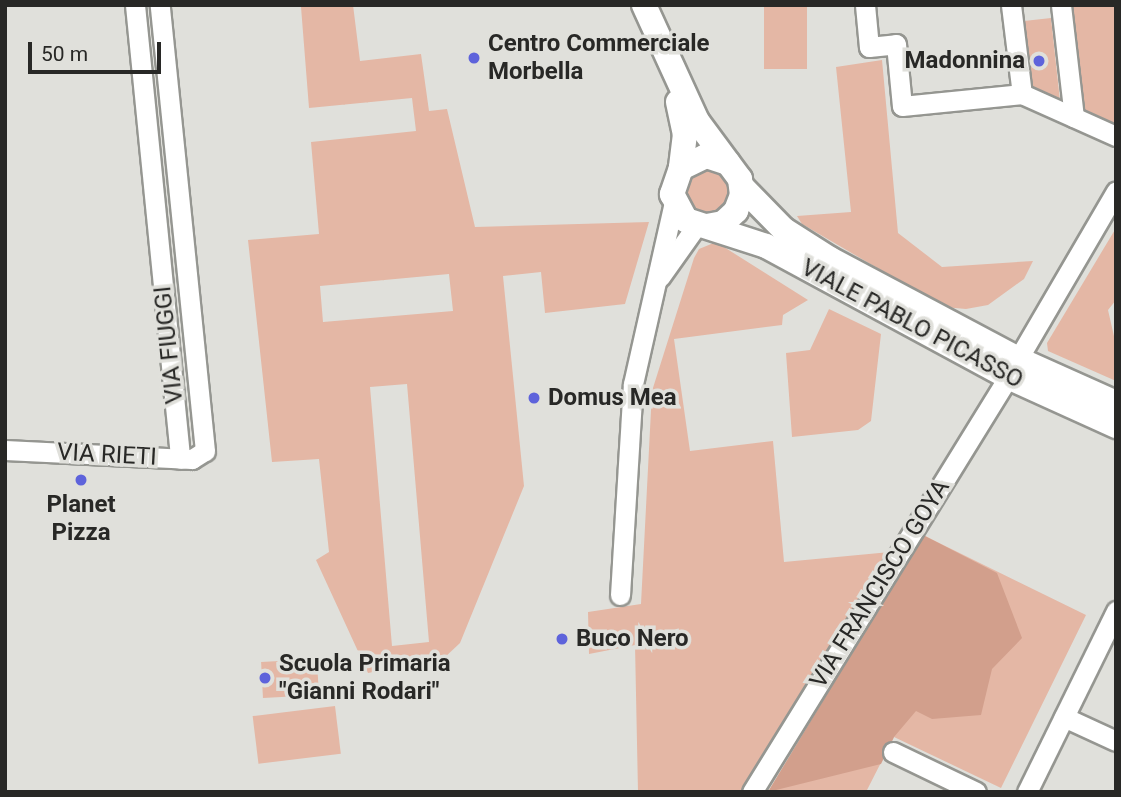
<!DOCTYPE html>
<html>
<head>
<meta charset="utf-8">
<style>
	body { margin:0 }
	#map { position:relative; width:1121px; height:797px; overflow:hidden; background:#e0e0db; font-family:Roboto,sans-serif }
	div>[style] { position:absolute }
	.green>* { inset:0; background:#e4b7a5; transform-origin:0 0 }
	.round { border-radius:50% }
	.forest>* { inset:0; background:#d29f8c }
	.roads { filter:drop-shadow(2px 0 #959691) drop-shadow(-2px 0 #959691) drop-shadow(0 2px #959691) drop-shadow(0 -2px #959691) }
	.minor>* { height:19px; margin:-9.5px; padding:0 9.5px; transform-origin:9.5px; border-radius:9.5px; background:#fff }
	.tertiary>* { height:24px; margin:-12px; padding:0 12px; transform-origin:12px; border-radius:12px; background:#fff }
	.dots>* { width:19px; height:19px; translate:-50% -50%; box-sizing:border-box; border:4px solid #e0e0db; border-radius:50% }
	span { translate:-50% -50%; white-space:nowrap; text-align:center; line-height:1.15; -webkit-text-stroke:7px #e0e0db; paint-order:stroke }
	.poi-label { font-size:24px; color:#282826; font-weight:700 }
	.left { translate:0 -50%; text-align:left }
	.right { translate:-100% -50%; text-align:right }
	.street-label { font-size:24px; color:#282826 }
	.frame { position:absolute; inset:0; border:7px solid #282826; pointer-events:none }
	.scale { position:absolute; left:28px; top:42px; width:133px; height:32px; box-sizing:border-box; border:4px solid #282826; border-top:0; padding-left:9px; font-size:21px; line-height:24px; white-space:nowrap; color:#282826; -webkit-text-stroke:5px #e0e0db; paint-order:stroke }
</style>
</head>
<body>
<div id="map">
	<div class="green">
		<i style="clip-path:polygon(evenodd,322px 5px,353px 5px,360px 61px,421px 54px,429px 111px,447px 109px,475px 227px,649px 222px,625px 304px,545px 313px,541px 272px,503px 276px,524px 486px,460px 643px,443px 659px,368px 673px,316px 560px,329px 552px,319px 459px,272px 462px,248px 240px,319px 234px,311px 142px,416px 131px,412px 98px,309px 108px,301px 7px,322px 5px,449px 274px,453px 311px,323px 322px,320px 286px,449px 274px,322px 5px,407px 384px,429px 642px,392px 646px,370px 387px,407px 384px)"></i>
		<i style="left:764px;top:5px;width:43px;height:64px"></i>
		<i style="clip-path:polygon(1072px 5px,1116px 5px,1116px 124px,1083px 109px)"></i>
		<i style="clip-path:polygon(1051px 18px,1060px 101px,1032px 88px,1024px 21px)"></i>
		<i style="clip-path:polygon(882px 60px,898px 233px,942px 267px,1033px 261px,1024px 279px,988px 305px,966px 309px,944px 307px,802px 224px,797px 216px,851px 212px,836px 67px)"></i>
		<i class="round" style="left:684px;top:169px;width:44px;height:44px"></i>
		<i style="clip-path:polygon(1116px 228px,1116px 300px,1108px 310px,1116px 345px,1116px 381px,1048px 351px,1047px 343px)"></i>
		<i style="clip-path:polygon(716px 242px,808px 300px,783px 315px,782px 325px,674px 339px,690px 451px,773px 441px,784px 562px,890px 552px,740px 792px,638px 792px,635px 645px,589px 654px,588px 612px,641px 604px,652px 391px,694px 258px,699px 249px)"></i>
		<i style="clip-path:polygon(829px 309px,881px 334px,871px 421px,858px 430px,792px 437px,786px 353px,810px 350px)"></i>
		<i style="clip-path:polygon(923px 535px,1086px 615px,1001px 788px,894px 737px,866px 792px,768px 792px)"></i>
		<i style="left:317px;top:659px;width:36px;height:56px;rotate:87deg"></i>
		<i style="left:335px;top:706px;width:48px;height:83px;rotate:83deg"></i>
	</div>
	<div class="forest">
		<i style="clip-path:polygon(923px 535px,997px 573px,1022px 638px,992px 669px,981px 715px,932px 719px,916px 711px,894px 737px,881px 764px,768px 792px)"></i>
	</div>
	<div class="roads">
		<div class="minor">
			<i style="left:135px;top:5px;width:456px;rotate:84.3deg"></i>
			<i style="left:865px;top:5px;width:42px;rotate:84.6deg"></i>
			<i style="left:869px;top:47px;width:27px;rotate:-6deg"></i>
			<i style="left:896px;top:44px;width:62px;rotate:84.5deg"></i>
			<i style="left:902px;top:106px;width:121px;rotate:-5.7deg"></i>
			<i style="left:1011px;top:5px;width:90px;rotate:83deg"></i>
			<i style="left:1022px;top:94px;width:103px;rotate:24.1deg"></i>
			<i style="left:1061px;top:5px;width:113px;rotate:83.4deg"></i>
			<i style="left:660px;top:277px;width:64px;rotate:-54.6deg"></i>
			<i style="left:1018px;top:359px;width:194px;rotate:-59.7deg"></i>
			<i style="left:5px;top:450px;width:187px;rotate:2.8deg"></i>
			<i style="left:192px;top:459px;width:15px;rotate:-32deg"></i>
			<i style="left:205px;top:451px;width:448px;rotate:-95.8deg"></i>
			<i style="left:620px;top:595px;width:211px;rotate:-86.5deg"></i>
			<i style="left:633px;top:384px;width:187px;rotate:-77.3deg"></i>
			<i style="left:1064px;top:717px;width:57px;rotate:24.8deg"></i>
			<i style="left:893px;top:752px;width:92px;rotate:25.7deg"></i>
			<i style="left:752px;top:792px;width:488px;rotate:-58.3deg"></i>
			<i style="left:1027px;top:792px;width:202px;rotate:-63.8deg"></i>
		</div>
		<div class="tertiary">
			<i style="left:644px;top:5px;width:128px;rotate:65.4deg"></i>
			<i style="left:697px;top:121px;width:72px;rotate:53.4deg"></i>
			<i style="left:740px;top:179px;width:16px;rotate:83deg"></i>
			<i style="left:742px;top:195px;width:17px;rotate:111deg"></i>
			<i style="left:736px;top:211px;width:18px;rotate:137deg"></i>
			<i style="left:723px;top:223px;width:15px;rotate:169deg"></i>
			<i style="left:678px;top:102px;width:33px;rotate:78deg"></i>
			<i style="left:685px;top:134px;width:34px;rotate:97deg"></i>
			<i style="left:728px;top:163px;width:23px;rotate:-162deg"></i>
			<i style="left:706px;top:156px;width:28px;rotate:154deg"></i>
			<i style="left:681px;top:168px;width:28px;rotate:109deg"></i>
			<i style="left:672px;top:194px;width:30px;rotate:62deg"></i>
			<i style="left:686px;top:220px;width:84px;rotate:18deg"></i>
			<i style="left:766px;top:246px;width:275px;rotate:28.4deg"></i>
			<i style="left:1008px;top:377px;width:119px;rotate:24.4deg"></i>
			<i style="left:742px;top:187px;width:59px;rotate:45.7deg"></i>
			<i style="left:783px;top:229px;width:56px;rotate:32.6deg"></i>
			<i style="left:830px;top:259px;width:213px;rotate:28deg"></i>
			<i style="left:1018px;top:359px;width:107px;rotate:24.2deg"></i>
		</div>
	</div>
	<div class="dots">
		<i style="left:474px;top:58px;background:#5e63db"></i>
		<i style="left:1039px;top:61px;background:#5e63db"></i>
		<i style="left:534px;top:398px;background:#5e63db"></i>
		<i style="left:81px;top:480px;background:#5e63db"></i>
		<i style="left:562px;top:639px;background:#5e63db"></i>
		<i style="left:265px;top:678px;background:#5e63db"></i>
	</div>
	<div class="poi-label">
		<span class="left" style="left:488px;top:58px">Centro Commerciale<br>Morbella</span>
		<span class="right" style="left:1025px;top:61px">Madonnina</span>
		<span class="left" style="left:548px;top:398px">Domus Mea</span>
		<span style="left:81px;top:519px">Planet<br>Pizza</span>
		<span class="left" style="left:576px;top:639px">Buco Nero</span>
		<span class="left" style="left:279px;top:678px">Scuola Primaria<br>"Gianni Rodari"</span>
	</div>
	<div class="street-label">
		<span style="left:912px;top:324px;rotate:28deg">VIALE PABLO PICASSO</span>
		<span style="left:169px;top:345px;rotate:-96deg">VIA FIUGGI</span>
		<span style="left:107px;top:455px;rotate:3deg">VIA RIETI</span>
		<span style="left:880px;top:584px;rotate:-58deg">VIA FRANCISCO GOYA</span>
	</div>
	<div class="frame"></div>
	<div class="scale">50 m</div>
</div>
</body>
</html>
